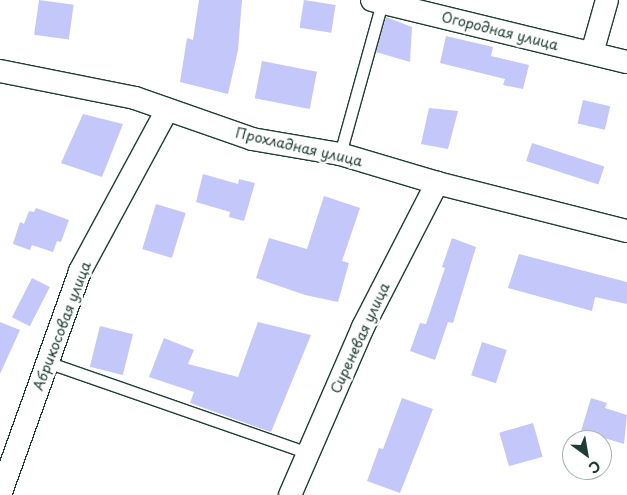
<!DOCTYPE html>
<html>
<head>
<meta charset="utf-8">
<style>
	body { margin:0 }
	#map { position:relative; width:627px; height:495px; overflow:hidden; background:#fff; font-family:"Playpen Sans",sans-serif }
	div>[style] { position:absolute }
	.building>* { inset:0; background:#c3c7f9; transform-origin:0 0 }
	.roads { filter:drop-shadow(1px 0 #1f3d34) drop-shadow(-1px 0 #1f3d34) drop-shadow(0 1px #1f3d34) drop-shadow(0 -1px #1f3d34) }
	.service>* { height:11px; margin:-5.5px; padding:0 5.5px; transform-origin:5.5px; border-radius:5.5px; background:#fff }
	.minor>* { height:22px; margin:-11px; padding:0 11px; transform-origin:11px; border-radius:11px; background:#fff }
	span { translate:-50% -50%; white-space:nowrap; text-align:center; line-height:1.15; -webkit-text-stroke:5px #fff; paint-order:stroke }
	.street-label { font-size:14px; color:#1f3d34 }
	.north { position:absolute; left:562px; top:430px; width:50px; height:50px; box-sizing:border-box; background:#fff; border:1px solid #a5b1ae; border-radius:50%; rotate:148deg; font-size:14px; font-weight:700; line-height:20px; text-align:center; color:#1f3d34 }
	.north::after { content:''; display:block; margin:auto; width:18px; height:22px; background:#1f3d34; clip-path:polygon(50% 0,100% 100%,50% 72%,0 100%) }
</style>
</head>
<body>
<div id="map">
	<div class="building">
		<i style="left:39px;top:0;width:35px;height:35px;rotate:8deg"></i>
		<i style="clip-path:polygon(199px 0,242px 0,238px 50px,228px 94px,180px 82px,187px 38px,193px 40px)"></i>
		<i style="left:304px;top:0;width:32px;height:28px;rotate:9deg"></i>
		<i style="clip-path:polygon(386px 17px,412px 27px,410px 62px,376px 52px)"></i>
		<i style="clip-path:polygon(446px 36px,493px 47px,491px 56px,529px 65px,523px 89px,503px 85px,505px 79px,440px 63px)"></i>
		<i style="left:262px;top:61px;width:56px;height:38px;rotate:11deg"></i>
		<i style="left:583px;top:100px;width:28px;height:24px;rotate:13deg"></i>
		<i style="clip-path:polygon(429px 108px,458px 111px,448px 149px,421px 144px)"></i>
		<i style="clip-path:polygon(83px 114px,123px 124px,102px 177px,61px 163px)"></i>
		<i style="left:532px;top:143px;width:76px;height:19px;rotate:18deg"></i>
		<i style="clip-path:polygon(203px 174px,238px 184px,239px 179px,255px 183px,244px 221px,229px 217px,230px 212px,196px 202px)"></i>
		<i style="clip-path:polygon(324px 196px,360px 208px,342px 261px,349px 263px,338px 302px,305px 295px,256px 278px,269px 238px,307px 249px)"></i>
		<i style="left:156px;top:204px;width:31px;height:47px;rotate:17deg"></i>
		<i style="clip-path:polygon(36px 208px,69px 220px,61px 242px,57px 241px,53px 252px,32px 245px,30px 250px,13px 244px,20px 222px,24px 224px,29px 211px,34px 212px)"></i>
		<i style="clip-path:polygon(452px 238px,476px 247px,453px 323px,448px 322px,435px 360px,410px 351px,420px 323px,426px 324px,445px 268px,442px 267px)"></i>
		<i style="clip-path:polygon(519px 254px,627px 282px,627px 304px,595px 297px,592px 311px,508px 288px)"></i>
		<i style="left:32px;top:278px;width:20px;height:44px;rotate:27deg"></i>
		<i style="clip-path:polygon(0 322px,20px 330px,0 374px)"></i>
		<i style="clip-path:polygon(258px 322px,311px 335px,271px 432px,190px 403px,194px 392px,149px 377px,164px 338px,194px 350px,188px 364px,238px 377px)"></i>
		<i style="left:100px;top:326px;width:34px;height:42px;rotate:14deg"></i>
		<i style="left:482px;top:342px;width:26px;height:35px;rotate:18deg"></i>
		<i style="clip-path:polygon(402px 398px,433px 409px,400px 493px,367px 481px,379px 448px,383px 449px)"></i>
		<i style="clip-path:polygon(591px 398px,607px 403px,605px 408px,627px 415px,624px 444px,581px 431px)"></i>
		<i style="left:533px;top:423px;width:35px;height:35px;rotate:74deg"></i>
	</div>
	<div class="roads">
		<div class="service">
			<i style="left:340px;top:154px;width:157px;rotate:-74.5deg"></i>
			<i style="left:47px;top:362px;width:276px;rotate:19.2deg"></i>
		</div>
		<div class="minor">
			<i style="left:372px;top:0;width:262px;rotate:13.7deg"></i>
			<i style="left:592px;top:53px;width:55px;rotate:-74.2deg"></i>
			<i style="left:0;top:71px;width:138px;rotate:11.3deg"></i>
			<i style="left:135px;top:98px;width:124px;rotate:19.3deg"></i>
			<i style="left:252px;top:139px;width:89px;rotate:9.7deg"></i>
			<i style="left:340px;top:154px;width:101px;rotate:16.6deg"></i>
			<i style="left:437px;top:183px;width:196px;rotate:14.2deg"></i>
			<i style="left:0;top:495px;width:238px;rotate:-70.3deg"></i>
			<i style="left:80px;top:271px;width:183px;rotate:-61.6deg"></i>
			<i style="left:290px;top:495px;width:183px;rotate:-66.5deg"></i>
			<i style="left:363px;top:327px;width:162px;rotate:-62.8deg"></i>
		</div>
	</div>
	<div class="street-label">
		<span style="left:500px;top:31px;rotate:14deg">Огородная улица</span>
		<span style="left:299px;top:147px;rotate:13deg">Прохладная улица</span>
		<span style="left:62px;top:326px;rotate:-69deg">Абрикосовая улица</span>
		<span style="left:360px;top:338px;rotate:-65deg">Сиреневая улица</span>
	</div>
	<div class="north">С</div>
</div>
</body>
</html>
